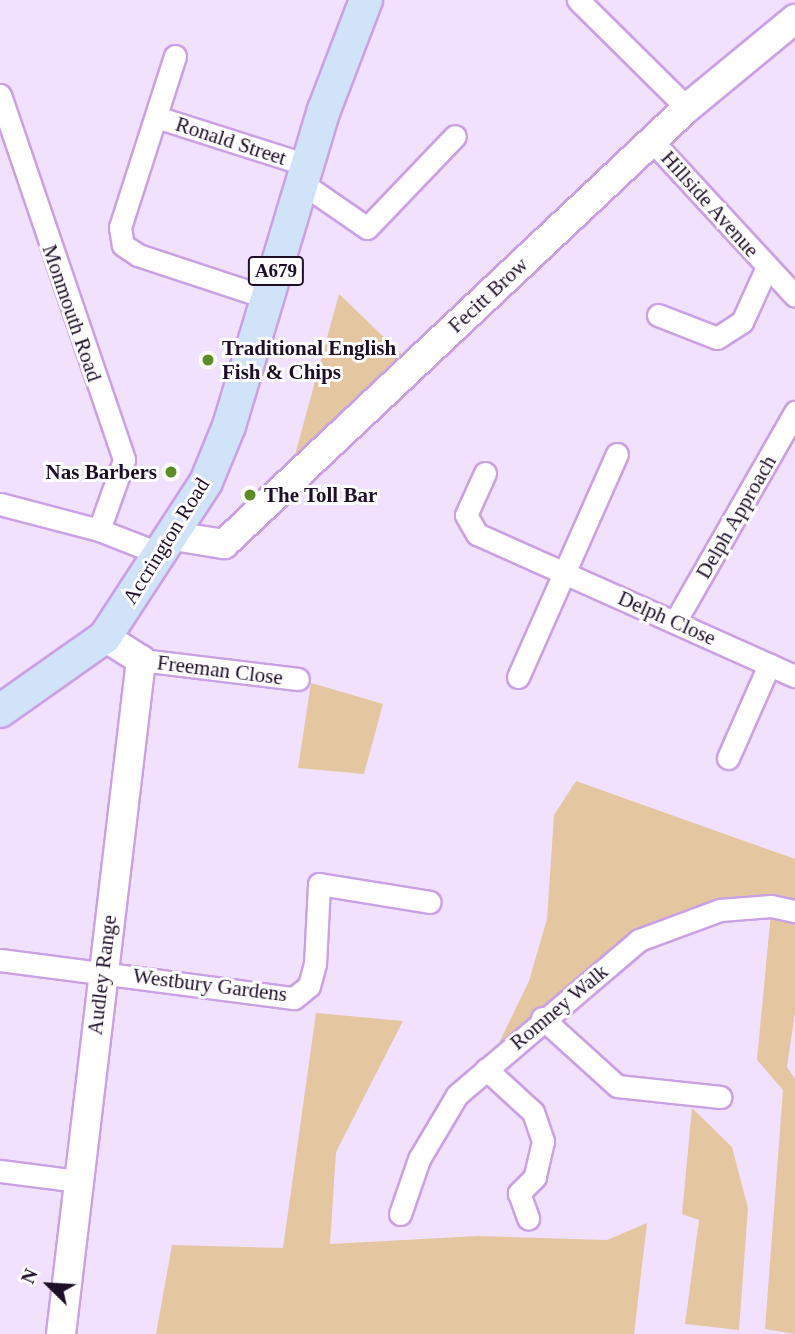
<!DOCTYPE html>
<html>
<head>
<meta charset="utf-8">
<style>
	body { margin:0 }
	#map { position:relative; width:795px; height:1334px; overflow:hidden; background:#f2e1fe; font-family:"Times New Roman",serif }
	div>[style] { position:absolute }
	.green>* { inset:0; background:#e4c6a1 }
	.roads { filter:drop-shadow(2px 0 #cba1e5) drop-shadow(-2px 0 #cba1e5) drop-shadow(0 2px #cba1e5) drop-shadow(0 -2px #cba1e5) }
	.street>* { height:21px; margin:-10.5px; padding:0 10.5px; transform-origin:10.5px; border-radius:10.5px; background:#fff }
	.secondary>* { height:28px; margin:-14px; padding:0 14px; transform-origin:14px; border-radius:14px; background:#fff }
	.primary>* { height:32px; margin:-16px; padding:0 16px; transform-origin:16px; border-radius:16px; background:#d0e3f8 }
	.dots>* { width:19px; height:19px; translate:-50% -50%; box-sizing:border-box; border:4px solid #fff; border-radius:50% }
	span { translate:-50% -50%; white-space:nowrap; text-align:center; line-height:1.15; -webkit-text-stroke:6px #fff; paint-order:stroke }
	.shield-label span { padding:2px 5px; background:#fff; border:2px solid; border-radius:5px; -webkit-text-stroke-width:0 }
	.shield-label { font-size:19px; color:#1e0e27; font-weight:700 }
	.street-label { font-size:21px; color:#1e0e27 }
	.poi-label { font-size:21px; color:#1e0e27; font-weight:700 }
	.left { translate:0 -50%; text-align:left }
	.right { translate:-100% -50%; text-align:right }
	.north { position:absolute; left:14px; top:1250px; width:70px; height:70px; -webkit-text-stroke:5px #fff; paint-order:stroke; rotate:294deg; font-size:19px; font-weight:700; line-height:28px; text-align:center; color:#1e0e27 }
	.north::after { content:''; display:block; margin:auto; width:24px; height:32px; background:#1e0e27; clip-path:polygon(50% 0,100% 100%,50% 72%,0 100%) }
</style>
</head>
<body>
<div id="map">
	<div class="green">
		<i style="clip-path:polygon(339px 294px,413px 365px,287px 484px)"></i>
		<i style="clip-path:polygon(311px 683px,383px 704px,364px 774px,298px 768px)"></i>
		<i style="clip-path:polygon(576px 781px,795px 859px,795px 1012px,787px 1067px,795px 1079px,795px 1334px,765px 1329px,783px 1090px,757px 1060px,771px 912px,720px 910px,639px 940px,512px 1046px,499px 1043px,529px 981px,547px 919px,554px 815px)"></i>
		<i style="clip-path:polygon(316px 1013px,403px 1021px,336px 1152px,330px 1244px,478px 1236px,607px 1240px,647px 1223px,634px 1334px,156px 1334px,172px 1245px,283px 1248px)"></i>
		<i style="clip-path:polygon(692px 1108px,732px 1147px,748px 1208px,739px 1330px,685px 1324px,699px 1220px,682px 1214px)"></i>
	</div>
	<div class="roads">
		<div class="street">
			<i style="left:578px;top:0;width:153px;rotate:44.7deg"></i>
			<i style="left:175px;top:56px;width:180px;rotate:107.8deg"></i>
			<i style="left:120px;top:227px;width:18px;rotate:81deg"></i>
			<i style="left:123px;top:245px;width:18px;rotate:34deg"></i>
			<i style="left:138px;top:255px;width:137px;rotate:18.3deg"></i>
			<i style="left:0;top:95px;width:385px;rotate:71.2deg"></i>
			<i style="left:124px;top:460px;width:74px;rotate:109.7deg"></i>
			<i style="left:156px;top:117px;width:158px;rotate:17.6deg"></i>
			<i style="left:653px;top:142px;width:209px;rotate:47.3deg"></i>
			<i style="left:302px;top:183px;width:79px;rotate:34.7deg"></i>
			<i style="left:367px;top:228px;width:127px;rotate:-46.3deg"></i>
			<i style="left:658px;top:315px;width:63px;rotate:21.3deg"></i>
			<i style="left:717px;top:338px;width:30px;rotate:-33deg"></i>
			<i style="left:742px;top:322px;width:60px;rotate:-65.6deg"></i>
			<i style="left:485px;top:473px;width:46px;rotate:114.3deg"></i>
			<i style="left:466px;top:515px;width:22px;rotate:60deg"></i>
			<i style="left:477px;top:534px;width:348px;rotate:24.1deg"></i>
			<i style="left:0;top:504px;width:102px;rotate:14.7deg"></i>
			<i style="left:99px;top:530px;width:66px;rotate:21.2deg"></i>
			<i style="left:676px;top:620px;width:240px;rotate:-60.2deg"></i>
			<i style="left:141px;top:660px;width:158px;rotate:6.9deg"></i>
			<i style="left:518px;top:677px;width:244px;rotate:-66.1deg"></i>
			<i style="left:728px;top:758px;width:102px;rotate:-66.2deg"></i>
			<i style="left:0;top:960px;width:296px;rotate:7.4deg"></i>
			<i style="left:294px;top:998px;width:19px;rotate:-39deg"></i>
			<i style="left:309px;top:986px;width:23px;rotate:-75deg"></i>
			<i style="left:315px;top:964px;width:80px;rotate:-87.1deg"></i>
			<i style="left:319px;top:884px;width:112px;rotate:9.2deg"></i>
			<i style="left:542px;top:1018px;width:101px;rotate:42.2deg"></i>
			<i style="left:617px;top:1086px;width:104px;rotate:6.1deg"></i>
			<i style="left:486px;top:1069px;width:64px;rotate:42.5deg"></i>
			<i style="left:533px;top:1112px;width:31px;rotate:71deg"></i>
			<i style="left:543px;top:1141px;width:37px;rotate:103deg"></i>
			<i style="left:535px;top:1177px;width:23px;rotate:135deg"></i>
			<i style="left:519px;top:1193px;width:27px;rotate:70deg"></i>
			<i style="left:0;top:1171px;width:79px;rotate:7.3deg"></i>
			<i style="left:400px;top:1214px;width:58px;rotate:-70.9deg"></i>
			<i style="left:419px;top:1159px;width:74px;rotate:-59.3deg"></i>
			<i style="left:457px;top:1095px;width:239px;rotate:-40.4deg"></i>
			<i style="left:639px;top:940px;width:86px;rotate:-20.3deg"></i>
			<i style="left:720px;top:910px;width:51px;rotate:-4.5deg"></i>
			<i style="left:771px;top:906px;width:25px;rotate:12deg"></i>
		</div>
		<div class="secondary">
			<i style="left:174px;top:536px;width:51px;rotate:9.1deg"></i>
			<i style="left:224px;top:544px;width:636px;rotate:-43.28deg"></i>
			<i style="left:687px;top:108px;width:140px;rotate:-39.5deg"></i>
			<i style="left:61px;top:1334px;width:679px;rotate:-83.23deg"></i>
			<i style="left:141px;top:660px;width:43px;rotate:-147.4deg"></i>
		</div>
		<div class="primary">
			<i style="left:0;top:711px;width:128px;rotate:-35.2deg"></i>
			<i style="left:105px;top:637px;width:185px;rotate:-56.9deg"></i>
			<i style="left:206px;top:482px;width:61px;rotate:-67.7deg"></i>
			<i style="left:229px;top:426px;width:330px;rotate:-73.3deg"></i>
			<i style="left:324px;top:110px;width:118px;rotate:-69.1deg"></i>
		</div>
	</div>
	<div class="dots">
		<i style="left:208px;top:360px;background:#5b8d25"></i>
		<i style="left:171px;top:472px;background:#5b8d25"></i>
		<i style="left:250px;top:495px;background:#5b8d25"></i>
	</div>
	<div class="shield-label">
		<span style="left:276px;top:271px">A679</span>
	</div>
	<div class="street-label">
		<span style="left:231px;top:141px;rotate:18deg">Ronald Street</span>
		<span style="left:710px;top:204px;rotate:48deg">Hillside Avenue</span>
		<span style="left:488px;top:295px;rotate:-43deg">Fecitt Brow</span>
		<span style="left:72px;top:313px;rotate:71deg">Monmouth Road</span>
		<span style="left:736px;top:517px;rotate:-60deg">Delph Approach</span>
		<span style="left:166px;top:541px;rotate:-58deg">Accrington Road</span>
		<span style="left:667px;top:618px;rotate:24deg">Delph Close</span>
		<span style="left:220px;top:670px;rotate:7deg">Freeman Close</span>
		<span style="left:102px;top:975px;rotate:-83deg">Audley Range</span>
		<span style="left:210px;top:985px;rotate:7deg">Westbury Gardens</span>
		<span style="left:559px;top:1007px;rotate:-40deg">Romney Walk</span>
	</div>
	<div class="poi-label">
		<span class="left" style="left:222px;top:360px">Traditional English<br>Fish &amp; Chips</span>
		<span class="right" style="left:157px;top:472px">Nas Barbers</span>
		<span class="left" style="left:264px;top:495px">The Toll Bar</span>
	</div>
	<div class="north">N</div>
</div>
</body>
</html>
